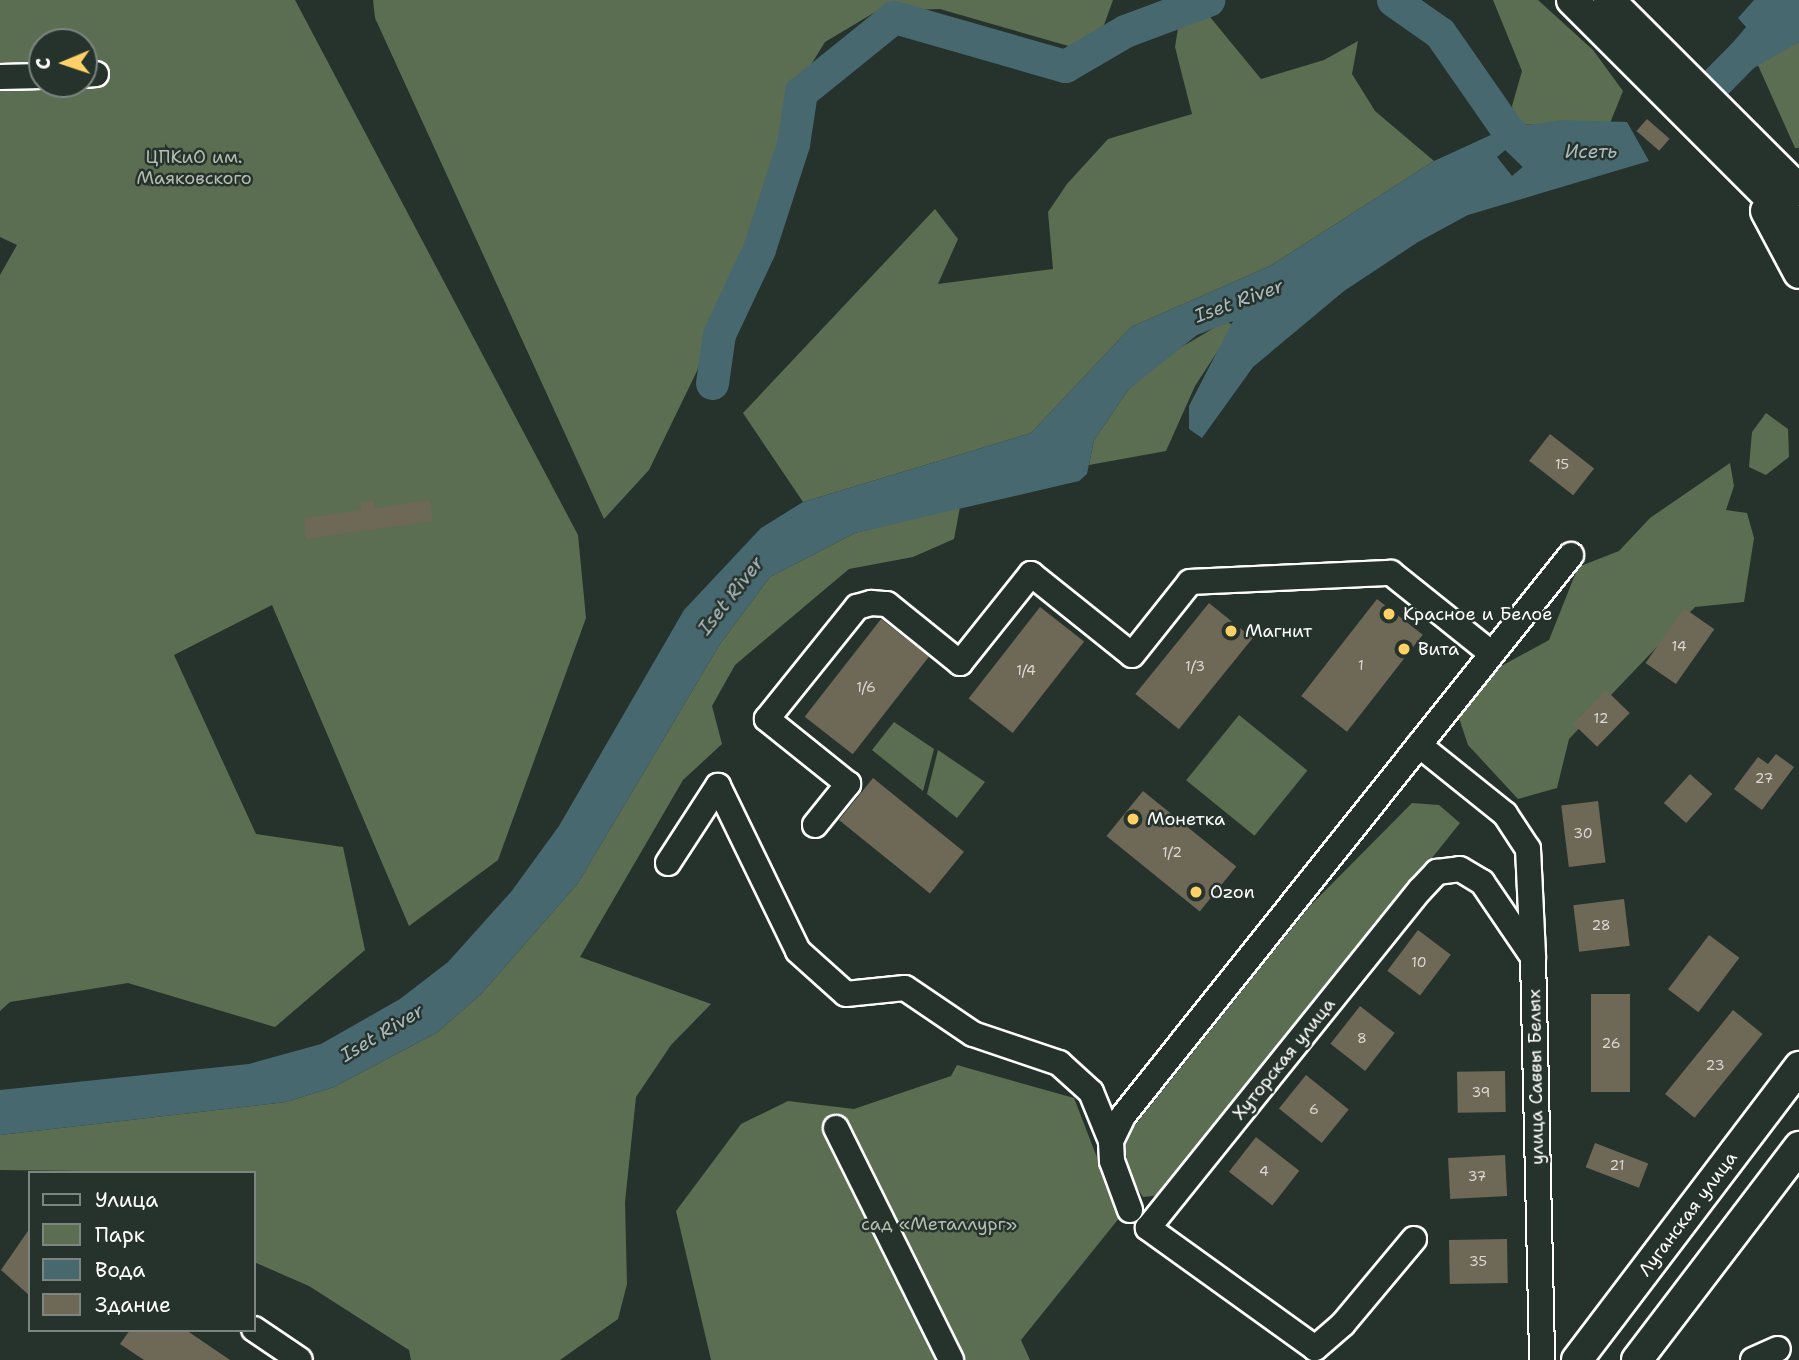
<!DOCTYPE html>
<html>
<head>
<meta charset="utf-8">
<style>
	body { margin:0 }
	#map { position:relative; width:1799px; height:1360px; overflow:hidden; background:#26332d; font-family:"Shantell Sans",sans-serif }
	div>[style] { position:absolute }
	.green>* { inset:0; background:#5b6e51; transform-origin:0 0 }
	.water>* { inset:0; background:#48686f }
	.river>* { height:33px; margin:-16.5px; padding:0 16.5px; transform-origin:16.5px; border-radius:16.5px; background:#48686f }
	.building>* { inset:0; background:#6e6856; transform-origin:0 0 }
	.roads { filter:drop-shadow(2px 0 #fff) drop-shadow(-2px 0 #fff) drop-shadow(0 2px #fff) drop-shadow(0 -2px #fff) }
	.minor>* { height:24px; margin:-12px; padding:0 12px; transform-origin:12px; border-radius:12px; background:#26332d }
	.major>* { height:30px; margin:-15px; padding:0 15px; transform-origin:15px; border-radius:15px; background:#26332d }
	.dots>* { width:19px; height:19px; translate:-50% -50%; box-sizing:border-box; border:4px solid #26332d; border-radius:50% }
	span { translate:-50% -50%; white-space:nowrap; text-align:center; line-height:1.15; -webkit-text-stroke:5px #26332d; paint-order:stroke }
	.number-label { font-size:14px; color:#dbd9d5 }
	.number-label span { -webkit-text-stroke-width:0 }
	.park-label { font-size:18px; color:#b5beb1 }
	.poi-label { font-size:18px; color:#fff }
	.left { translate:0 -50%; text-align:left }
	.street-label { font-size:18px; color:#fff }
	.water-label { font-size:19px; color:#adbbbe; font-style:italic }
	.legend { position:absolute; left:28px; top:1171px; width:228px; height:161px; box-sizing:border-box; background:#26332d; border:2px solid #7d8581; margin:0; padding:9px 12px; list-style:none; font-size:21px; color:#fff }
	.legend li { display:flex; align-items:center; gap:14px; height:35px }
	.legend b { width:35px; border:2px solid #7d8581 }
	.north { position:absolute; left:28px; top:28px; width:70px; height:70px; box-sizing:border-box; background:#26332d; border:2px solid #7d8581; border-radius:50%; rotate:268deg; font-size:19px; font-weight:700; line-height:28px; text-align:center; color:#fff }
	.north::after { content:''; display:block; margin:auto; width:24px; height:32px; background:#ffd166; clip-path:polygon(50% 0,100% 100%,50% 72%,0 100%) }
</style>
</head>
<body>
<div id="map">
	<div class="green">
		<i style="clip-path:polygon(evenodd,0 0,295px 0,578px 535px,586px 618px,498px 860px,409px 926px,272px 605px,174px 655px,256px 834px,343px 847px,365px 950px,275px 1027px,128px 983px,10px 1002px,0 1011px,0 275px,17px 245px,0 237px,0 0,42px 42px,84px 42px,84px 84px,42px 84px,42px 42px)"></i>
		<i style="clip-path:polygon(373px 0,1113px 0,1104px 25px,1072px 47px,940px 9px,877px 11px,825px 42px,783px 110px,787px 178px,719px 299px,697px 371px,649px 470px,604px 519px,375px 18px)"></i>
		<i style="clip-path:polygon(1493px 0,1538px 0,1593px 50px,1623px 91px,1610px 123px,1516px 125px,1512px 106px,1522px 71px)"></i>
		<i style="clip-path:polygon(1210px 17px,1261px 79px,1324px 60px,1358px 41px,1352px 74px,1375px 111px,1434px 161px,1270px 266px,1131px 327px,1031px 433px,803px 502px,743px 413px,935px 209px,958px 239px,938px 284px,1053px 269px,1048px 212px,1067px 184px,1108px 139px,1192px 114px,1175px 47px,1179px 22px)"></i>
		<i style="clip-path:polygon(1799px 42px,1799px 148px,1795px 148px,1757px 63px)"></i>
		<i style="clip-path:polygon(1226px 321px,1234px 326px,1195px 386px,1166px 451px,1089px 465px,1094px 440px,1128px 390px,1173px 352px)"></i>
		<i style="clip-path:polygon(1766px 413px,1788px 429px,1789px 457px,1766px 475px,1749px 467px,1752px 432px)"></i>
		<i style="clip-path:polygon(1730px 463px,1734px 486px,1726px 510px,1747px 513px,1754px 538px,1744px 602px,1695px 607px,1569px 739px,1557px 788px,1518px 799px,1468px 745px,1459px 718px,1483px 676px,1549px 640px,1578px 567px,1619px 551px,1650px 518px)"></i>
		<i style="clip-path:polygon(960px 507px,954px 539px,913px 557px,849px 569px,735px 665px,712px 706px,722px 744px,683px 780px,580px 957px,711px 1004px,671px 1045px,636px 1097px,625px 1202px,627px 1284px,618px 1319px,560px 1360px,411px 1360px,409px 1350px,309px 1286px,254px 1262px,254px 1173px,0 1170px,0 1135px,286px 1102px,334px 1087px,438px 1032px,482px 993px,578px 883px,720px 644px,770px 577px,855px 533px)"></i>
		<i style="left:1239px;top:715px;width:88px;height:84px;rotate:39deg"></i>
		<i style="clip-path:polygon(894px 722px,934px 749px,923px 791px,872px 750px)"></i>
		<i style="clip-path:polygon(938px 750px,985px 782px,957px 818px,927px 794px)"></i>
		<i style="clip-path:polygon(1412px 803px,1439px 805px,1460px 823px,1162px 1195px,1143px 1197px,1129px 1175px,1124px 1139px,1309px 907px)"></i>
		<i style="clip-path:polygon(957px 1065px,1074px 1098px,1120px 1217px,1021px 1340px,1030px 1360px,711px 1360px,676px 1211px,741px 1124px,788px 1101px,854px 1109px,951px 1076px)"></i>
	</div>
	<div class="water">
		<i style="clip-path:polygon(1754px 0,1799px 0,1799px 42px,1733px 80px,1720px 79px,1716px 63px,1746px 27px,1738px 18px)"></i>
		<i style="clip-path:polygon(evenodd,1561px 120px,1627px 122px,1649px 161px,1468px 215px,1418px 242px,1344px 291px,1253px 367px,1202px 438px,1189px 429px,1189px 406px,1233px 321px,1197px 335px,1128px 390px,1094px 440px,1087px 474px,1079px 481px,855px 533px,770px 577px,720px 644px,578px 883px,482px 993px,438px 1032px,334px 1087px,286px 1102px,0 1135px,0 1090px,249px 1064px,321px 1044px,400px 999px,448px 962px,511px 892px,559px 826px,684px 610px,761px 528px,803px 502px,1031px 433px,1131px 327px,1270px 266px,1434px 161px,1506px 128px,1561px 120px,1510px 146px,1530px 161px,1512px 176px,1497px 157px,1510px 146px)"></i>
	</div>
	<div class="river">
		<i style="left:1393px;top:0;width:57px;rotate:35.1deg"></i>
		<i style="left:1440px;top:33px;width:116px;rotate:55.2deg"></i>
		<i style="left:1506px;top:128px;width:45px;rotate:44.1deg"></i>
		<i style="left:1717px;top:81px;width:114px;rotate:-45.4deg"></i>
		<i style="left:712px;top:383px;width:49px;rotate:-81.9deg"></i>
		<i style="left:719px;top:334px;width:94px;rotate:-64.8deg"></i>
		<i style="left:759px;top:249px;width:110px;rotate:-72.1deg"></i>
		<i style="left:793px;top:144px;width:53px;rotate:-81.3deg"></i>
		<i style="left:801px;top:92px;width:119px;rotate:-38.9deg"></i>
		<i style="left:894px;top:17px;width:178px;rotate:16deg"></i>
		<i style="left:1065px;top:66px;width:69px;rotate:-30.3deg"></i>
		<i style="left:1125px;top:31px;width:89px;rotate:-20.5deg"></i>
	</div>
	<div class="building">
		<i style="left:1647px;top:119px;width:30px;height:16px;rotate:41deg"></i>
		<i style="left:1550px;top:434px;width:56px;height:34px;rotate:38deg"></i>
		<i style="clip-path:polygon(430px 500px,433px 521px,306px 539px,304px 518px,361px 510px,360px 502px,374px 501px,375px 508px)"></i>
		<i style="left:1377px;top:599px;width:58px;height:123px;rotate:38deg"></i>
		<i style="left:1209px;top:603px;width:56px;height:117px;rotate:39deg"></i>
		<i style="left:1040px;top:607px;width:56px;height:116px;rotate:38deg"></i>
		<i style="left:1684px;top:608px;width:37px;height:67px;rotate:35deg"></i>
		<i style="left:881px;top:619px;width:61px;height:124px;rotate:38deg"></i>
		<i style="left:1606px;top:690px;width:33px;height:47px;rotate:44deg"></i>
		<i style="clip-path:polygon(1776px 754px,1794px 767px,1762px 810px,1734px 789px,1758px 757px,1768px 764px)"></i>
		<i style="left:1690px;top:774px;width:30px;height:39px;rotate:42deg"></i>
		<i style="left:873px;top:778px;width:117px;height:54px;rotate:39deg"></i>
		<i style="left:1143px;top:791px;width:120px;height:58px;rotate:39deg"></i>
		<i style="left:1598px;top:801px;width:62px;height:37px;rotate:83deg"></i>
		<i style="left:1624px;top:899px;width:47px;height:51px;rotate:83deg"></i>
		<i style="left:1418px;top:930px;width:41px;height:51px;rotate:37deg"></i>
		<i style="left:1709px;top:935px;width:38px;height:68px;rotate:37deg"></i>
		<i style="left:1591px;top:994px;width:39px;height:98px"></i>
		<i style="left:1360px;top:1006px;width:44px;height:48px;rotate:38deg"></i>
		<i style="left:1733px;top:1010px;width:38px;height:108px;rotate:39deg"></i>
		<i style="left:1505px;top:1071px;width:41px;height:48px;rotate:89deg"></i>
		<i style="left:1306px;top:1075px;width:55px;height:43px;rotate:39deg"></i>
		<i style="left:1256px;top:1137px;width:55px;height:44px;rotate:38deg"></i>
		<i style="left:1595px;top:1143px;width:57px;height:26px;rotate:21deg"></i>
		<i style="left:1505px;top:1155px;width:41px;height:57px;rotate:87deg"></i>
		<i style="clip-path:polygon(30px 1228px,30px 1296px,1px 1270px)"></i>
		<i style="left:1507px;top:1239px;width:44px;height:58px;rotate:89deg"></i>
		<i style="clip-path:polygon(130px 1330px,186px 1330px,230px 1360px,144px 1360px,120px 1344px)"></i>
	</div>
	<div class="roads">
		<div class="minor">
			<i style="left:84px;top:75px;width:12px;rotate:-5deg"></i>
			<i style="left:0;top:77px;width:42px;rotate:-1.4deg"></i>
			<i style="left:1419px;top:745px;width:110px;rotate:38.7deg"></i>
			<i style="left:1505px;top:814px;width:42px;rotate:56.7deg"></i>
			<i style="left:1528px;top:849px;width:107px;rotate:87.3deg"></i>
			<i style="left:815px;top:825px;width:53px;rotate:-51.2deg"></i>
			<i style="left:848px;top:784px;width:104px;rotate:-141.3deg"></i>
			<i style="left:767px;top:719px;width:144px;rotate:-51.2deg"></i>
			<i style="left:857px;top:607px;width:15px;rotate:-16deg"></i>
			<i style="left:871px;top:603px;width:16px;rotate:4deg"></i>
			<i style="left:887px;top:604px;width:94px;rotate:38.9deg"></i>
			<i style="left:960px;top:663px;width:114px;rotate:-51.4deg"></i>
			<i style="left:1031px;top:574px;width:129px;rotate:38.7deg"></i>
			<i style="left:1132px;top:655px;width:93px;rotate:-51.5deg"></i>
			<i style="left:1190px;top:582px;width:201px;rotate:-2.6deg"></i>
			<i style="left:1391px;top:573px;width:129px;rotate:38.7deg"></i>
			<i style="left:668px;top:863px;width:92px;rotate:-57deg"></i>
			<i style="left:718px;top:786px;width:183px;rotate:64.1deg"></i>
			<i style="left:798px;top:951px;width:64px;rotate:41.9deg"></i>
			<i style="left:846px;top:994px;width:59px;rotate:-5.8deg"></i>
			<i style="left:905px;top:988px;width:82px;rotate:34.1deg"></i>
			<i style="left:973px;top:1034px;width:91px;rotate:18.6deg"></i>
			<i style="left:1059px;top:1063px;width:43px;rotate:42.2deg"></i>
			<i style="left:1091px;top:1092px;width:53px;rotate:67.8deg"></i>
			<i style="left:836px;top:1128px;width:259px;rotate:63.6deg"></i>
			<i style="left:1130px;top:1210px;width:52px;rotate:-110.2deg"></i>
			<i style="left:1112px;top:1161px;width:20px;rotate:-93deg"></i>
			<i style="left:1111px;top:1141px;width:28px;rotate:-64deg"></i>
			<i style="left:1123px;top:1116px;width:718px;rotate:-51.39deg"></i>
			<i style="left:1414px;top:1239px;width:111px;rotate:129.9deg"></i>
			<i style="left:1343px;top:1324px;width:37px;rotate:139deg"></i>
			<i style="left:1315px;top:1348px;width:206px;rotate:-144.3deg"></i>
			<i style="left:1148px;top:1228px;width:434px;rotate:-51.2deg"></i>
			<i style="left:1420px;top:890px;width:25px;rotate:-47deg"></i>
			<i style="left:1437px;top:872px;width:23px;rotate:-7deg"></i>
			<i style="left:1460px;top:869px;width:26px;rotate:31deg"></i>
			<i style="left:1482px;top:882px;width:91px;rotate:55.8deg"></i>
			<i style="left:1533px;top:957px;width:403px;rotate:88.7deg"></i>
			<i style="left:254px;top:1329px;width:55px;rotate:34deg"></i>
			<i style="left:1753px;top:1360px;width:27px;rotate:-24deg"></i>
		</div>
		<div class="major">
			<i style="left:1572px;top:0;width:321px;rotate:45deg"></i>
			<i style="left:1609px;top:0;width:269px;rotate:45deg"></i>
			<i style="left:1766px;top:211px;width:70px;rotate:62deg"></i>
			<i style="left:1577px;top:1360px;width:368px;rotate:-52.8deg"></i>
			<i style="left:1637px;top:1360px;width:268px;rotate:-52.7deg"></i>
		</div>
	</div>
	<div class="dots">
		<i style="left:1389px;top:614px;background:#ffd166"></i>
		<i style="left:1231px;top:631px;background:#ffd166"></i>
		<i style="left:1404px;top:649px;background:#ffd166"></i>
		<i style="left:1133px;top:819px;background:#ffd166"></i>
		<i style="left:1196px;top:892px;background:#ffd166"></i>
	</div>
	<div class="number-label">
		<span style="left:1562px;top:464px">15</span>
		<span style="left:1679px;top:646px">14</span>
		<span style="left:1361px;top:665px">1</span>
		<span style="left:1195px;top:666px">1/3</span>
		<span style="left:1026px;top:670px">1/4</span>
		<span style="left:866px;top:687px">1/6</span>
		<span style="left:1601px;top:718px">12</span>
		<span style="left:1764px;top:778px">27</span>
		<span style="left:1583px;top:833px">30</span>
		<span style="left:1172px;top:852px">1/2</span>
		<span style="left:1601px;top:925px">28</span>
		<span style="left:1419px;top:962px">10</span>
		<span style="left:1362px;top:1038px">8</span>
		<span style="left:1611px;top:1043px">26</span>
		<span style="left:1715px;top:1065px">23</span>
		<span style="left:1481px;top:1092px">39</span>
		<span style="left:1314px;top:1109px">6</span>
		<span style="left:1617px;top:1165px">21</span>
		<span style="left:1264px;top:1171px">4</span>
		<span style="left:1477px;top:1176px">37</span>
		<span style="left:1478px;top:1261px">35</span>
	</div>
	<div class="park-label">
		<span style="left:194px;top:168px">ЦПКиО им.<br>Маяковского</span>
		<span style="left:939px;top:1224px">сад «Металлург»</span>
	</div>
	<div class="poi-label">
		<span class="left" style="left:1403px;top:614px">Красное и Белое</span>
		<span class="left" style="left:1245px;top:631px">Магнит</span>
		<span class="left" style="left:1418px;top:649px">Вита</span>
		<span class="left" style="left:1147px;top:819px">Монетка</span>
		<span class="left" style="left:1210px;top:892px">Ozon</span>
	</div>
	<div class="street-label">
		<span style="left:1284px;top:1059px;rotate:-51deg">Хуторская улица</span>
		<span style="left:1536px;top:1077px;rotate:-91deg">улица Саввы Белых</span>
		<span style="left:1688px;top:1214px;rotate:-53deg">Луганская улица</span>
	</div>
	<div class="water-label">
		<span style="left:1591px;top:152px">Исеть</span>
		<span style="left:1239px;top:301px;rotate:-20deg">Iset River</span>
		<span style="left:731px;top:596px;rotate:-52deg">Iset River</span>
		<span style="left:382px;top:1033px;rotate:-31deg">Iset River</span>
	</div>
	<ul class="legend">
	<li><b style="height:9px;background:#26332d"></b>Улица</li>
	<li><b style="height:19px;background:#5b6e51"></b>Парк</li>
	<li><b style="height:19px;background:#48686f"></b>Вода</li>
	<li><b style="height:19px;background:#6e6856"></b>Здание</li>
	</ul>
	<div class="north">С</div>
</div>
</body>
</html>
